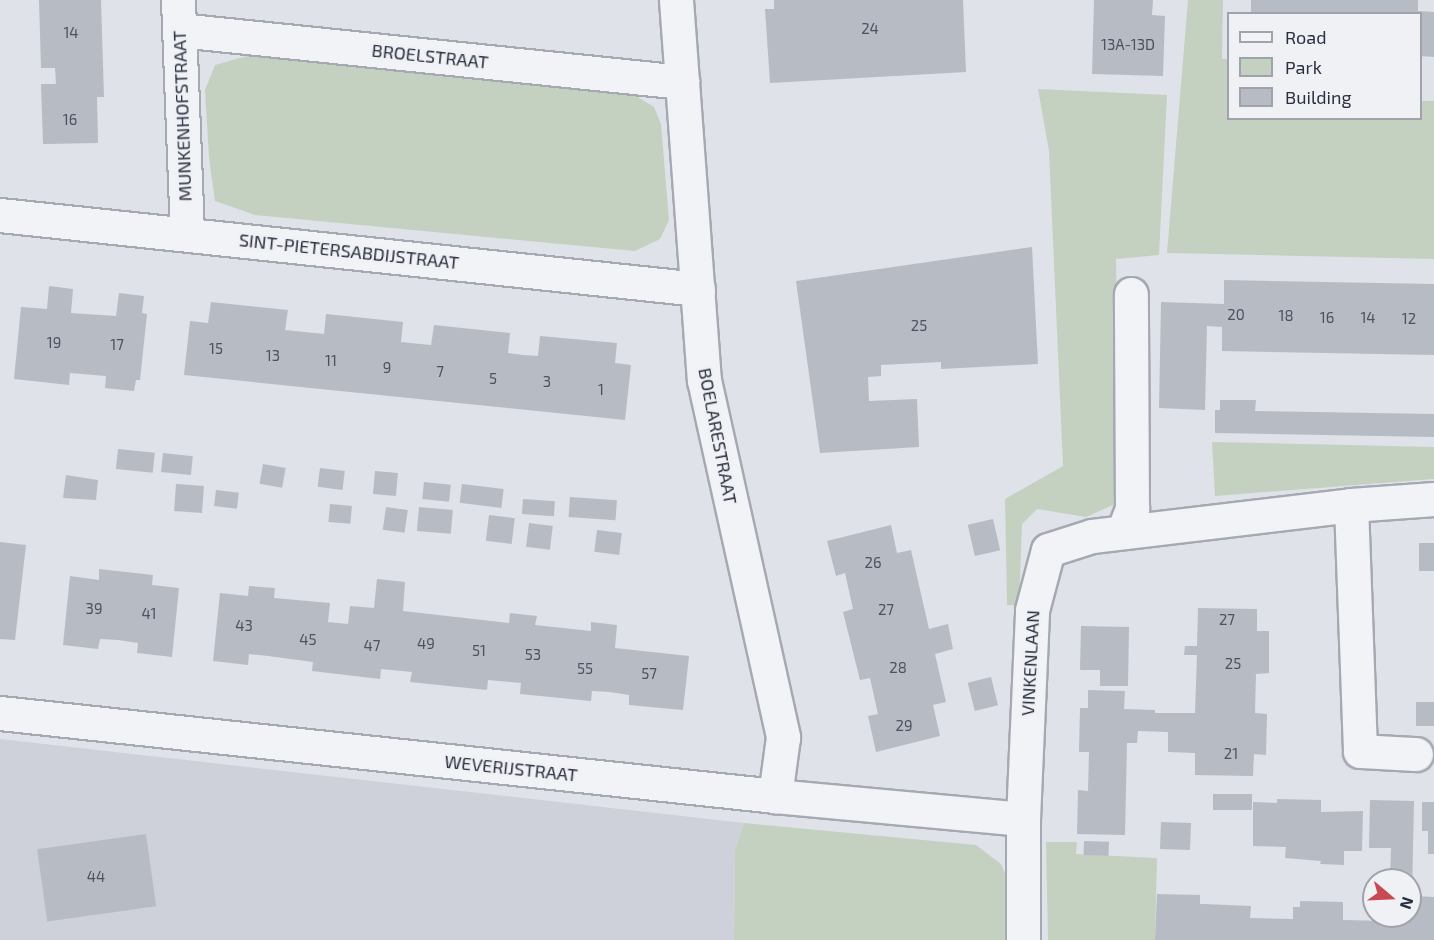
<!DOCTYPE html>
<html>
<head>
<meta charset="utf-8">
<style>
	body { margin:0 }
	#map { position:relative; width:1434px; height:940px; overflow:hidden; background:#dfe2e8; font-family:"Exo 2",sans-serif }
	div>[style] { position:absolute }
	.built>* { inset:0; background:#ced1da }
	.green>* { inset:0; background:#c4d1c1 }
	.building>* { inset:0; background:#b7bbc4; transform-origin:0 0 }
	.roads { filter:drop-shadow(2px 0 #a5a9b2) drop-shadow(-2px 0 #a5a9b2) drop-shadow(0 2px #a5a9b2) drop-shadow(0 -2px #a5a9b2) }
	.street>* { height:33px; margin:-16.5px; padding:0 16.5px; transform-origin:16.5px; border-radius:16.5px; background:#f2f3f6 }
	span { translate:-50% -50%; white-space:nowrap; text-align:center; line-height:1.15; -webkit-text-stroke:5px #eff1f5; paint-order:stroke }
	.number-label { font-size:15px; color:#4c5260 }
	.number-label span { -webkit-text-stroke-width:0 }
	.street-label { font-size:18px; color:#292f3e }
	.legend { position:absolute; left:1227px; top:12px; width:195px; height:108px; box-sizing:border-box; background:#eff1f5; border:2px solid #a0a3ac; margin:0; padding:8px 10px; list-style:none; font-size:18px; color:#292f3e }
	.legend li { display:flex; align-items:center; gap:12px; height:30px }
	.legend b { width:30px; border:2px solid #a0a3ac }
	.north { position:absolute; left:1362px; top:868px; width:60px; height:60px; box-sizing:border-box; background:#eff1f5; border:2px solid #a0a3ac; border-radius:50%; rotate:109deg; font-size:16px; font-weight:700; line-height:24px; text-align:center; color:#292f3e }
	.north::after { content:''; display:block; margin:auto; width:21px; height:27px; background:#c74a52; clip-path:polygon(50% 0,100% 100%,50% 72%,0 100%) }
</style>
</head>
<body>
<div id="map">
	<div class="built">
		<i style="clip-path:polygon(0 739px,744px 823px,735px 850px,734px 940px,0 940px)"></i>
	</div>
	<div class="green">
		<i style="clip-path:polygon(1188px 0,1223px 0,1222px 59px,1228px 59px,1228px 118px,1420px 118px,1421px 92px,1422px 101px,1434px 101px,1434px 259px,1167px 253px)"></i>
		<i style="clip-path:polygon(247px 56px,631px 93px,654px 107px,661px 124px,669px 220px,660px 239px,635px 251px,255px 215px,215px 201px,209px 158px,205px 90px,215px 65px)"></i>
		<i style="clip-path:polygon(1038px 89px,1167px 95px,1159px 255px,1116px 259px,1120px 492px,1113px 505px,1086px 517px,1037px 509px,1022px 524px,1019px 605px,1007px 605px,1005px 499px,1063px 466px,1049px 151px)"></i>
		<i style="clip-path:polygon(1212px 442px,1434px 447px,1434px 479px,1215px 496px)"></i>
		<i style="clip-path:polygon(744px 823px,976px 845px,1001px 864px,1010px 885px,1010px 940px,734px 940px,735px 850px)"></i>
		<i style="clip-path:polygon(1046px 842px,1077px 842px,1076px 854px,1157px 858px,1155px 940px,1048px 940px)"></i>
	</div>
	<div class="building">
		<i style="clip-path:polygon(39px 0,101px 0,104px 97px,97px 97px,98px 143px,43px 144px,41px 84px,56px 84px,55px 68px,41px 68px)"></i>
		<i style="clip-path:polygon(774px 0,963px 0,966px 72px,770px 83px,765px 9px,774px 9px)"></i>
		<i style="clip-path:polygon(1094px 0,1153px 0,1152px 15px,1165px 16px,1163px 76px,1092px 74px)"></i>
		<i style="clip-path:polygon(1251px 0,1418px 0,1418px 11px,1434px 12px,1434px 57px,1420px 56px,1420px 14px,1251px 14px)"></i>
		<i style="clip-path:polygon(1032px 247px,1038px 364px,941px 369px,941px 362px,881px 365px,881px 376px,868px 377px,869px 401px,917px 399px,919px 447px,820px 453px,796px 281px)"></i>
		<i style="clip-path:polygon(1224px 280px,1434px 284px,1434px 355px,1222px 351px,1222px 327px,1207px 326px,1205px 410px,1159px 408px,1161px 302px,1224px 304px)"></i>
		<i style="clip-path:polygon(49px 286px,73px 289px,71px 313px,116px 316px,119px 293px,144px 296px,142px 313px,147px 314px,140px 380px,136px 380px,134px 391px,105px 388px,106px 376px,70px 373px,69px 385px,14px 379px,21px 307px,47px 309px)"></i>
		<i style="clip-path:polygon(211px 302px,288px 310px,285px 330px,324px 334px,326px 314px,403px 322px,401px 342px,431px 345px,434px 325px,510px 333px,508px 353px,523px 355px,538px 356px,540px 336px,617px 343px,615px 363px,631px 365px,625px 420px,184px 375px,190px 321px,208px 323px)"></i>
		<i style="clip-path:polygon(1220px 400px,1256px 400px,1255px 411px,1434px 414px,1434px 437px,1215px 433px,1215px 410px,1220px 410px)"></i>
		<i style="left:118px;top:449px;width:37px;height:20px;rotate:6deg"></i>
		<i style="left:163px;top:453px;width:30px;height:19px;rotate:6deg"></i>
		<i style="left:263px;top:464px;width:23px;height:20px;rotate:10deg"></i>
		<i style="left:320px;top:468px;width:25px;height:19px;rotate:7deg"></i>
		<i style="left:375px;top:471px;width:23px;height:23px;rotate:5deg"></i>
		<i style="clip-path:polygon(66px 475px,98px 480px,96px 500px,63px 498px)"></i>
		<i style="left:424px;top:482px;width:27px;height:17px;rotate:6deg"></i>
		<i style="left:176px;top:484px;width:28px;height:27px;rotate:4deg"></i>
		<i style="left:462px;top:484px;width:42px;height:19px;rotate:7deg"></i>
		<i style="left:216px;top:490px;width:23px;height:16px;rotate:7deg"></i>
		<i style="left:570px;top:497px;width:47px;height:20px;rotate:4deg"></i>
		<i style="left:523px;top:499px;width:32px;height:15px;rotate:4deg"></i>
		<i style="left:330px;top:504px;width:22px;height:18px;rotate:5deg"></i>
		<i style="left:386px;top:507px;width:22px;height:23px;rotate:8deg"></i>
		<i style="left:419px;top:507px;width:34px;height:24px;rotate:5deg"></i>
		<i style="left:489px;top:515px;width:26px;height:26px;rotate:7deg"></i>
		<i style="left:993px;top:519px;width:32px;height:26px;rotate:77deg"></i>
		<i style="left:529px;top:523px;width:24px;height:24px;rotate:7deg"></i>
		<i style="clip-path:polygon(891px 525px,897px 553px,911px 550px,929px 629px,948px 624px,953px 649px,935px 654px,946px 702px,933px 705px,940px 736px,876px 752px,868px 716px,878px 714px,870px 678px,860px 680px,843px 612px,853px 609px,845px 573px,836px 576px,827px 541px)"></i>
		<i style="left:597px;top:530px;width:25px;height:22px;rotate:7deg"></i>
		<i style="clip-path:polygon(0 542px,26px 545px,15px 640px,0 639px)"></i>
		<i style="left:1419px;top:543px;width:15px;height:28px"></i>
		<i style="clip-path:polygon(99px 569px,153px 575px,152px 585px,179px 588px,172px 657px,137px 653px,138px 643px,118px 640px,100px 639px,98px 649px,63px 645px,70px 576px,99px 580px)"></i>
		<i style="clip-path:polygon(377px 579px,405px 582px,403px 611px,509px 623px,510px 613px,537px 616px,535px 625px,591px 631px,591px 622px,617px 625px,615px 648px,689px 656px,683px 710px,629px 705px,629px 695px,610px 692px,592px 691px,591px 701px,520px 694px,521px 683px,488px 680px,487px 690px,410px 682px,412px 672px,381px 669px,380px 679px,312px 671px,313px 662px,268px 656px,249px 654px,248px 665px,213px 661px,220px 593px,248px 596px,249px 586px,275px 588px,274px 598px,330px 603px,328px 622px,348px 624px,350px 606px,374px 608px)"></i>
		<i style="clip-path:polygon(1198px 608px,1257px 609px,1257px 631px,1269px 631px,1269px 673px,1256px 674px,1255px 713px,1267px 714px,1266px 755px,1254px 754px,1253px 776px,1195px 775px,1195px 753px,1168px 752px,1168px 732px,1138px 731px,1137px 743px,1127px 743px,1125px 835px,1077px 834px,1078px 790px,1088px 791px,1089px 752px,1079px 752px,1079px 749px,1080px 708px,1088px 708px,1088px 690px,1125px 691px,1124px 709px,1155px 710px,1155px 713px,1195px 713px,1197px 655px,1184px 655px,1185px 646px,1197px 646px)"></i>
		<i style="clip-path:polygon(1081px 626px,1129px 627px,1128px 686px,1100px 686px,1100px 670px,1080px 670px)"></i>
		<i style="left:991px;top:677px;width:29px;height:24px;rotate:76deg"></i>
		<i style="left:1416px;top:702px;width:18px;height:24px"></i>
		<i style="left:1213px;top:794px;width:39px;height:16px"></i>
		<i style="clip-path:polygon(1277px 799px,1321px 800px,1321px 812px,1363px 811px,1362px 851px,1344px 851px,1344px 865px,1320px 864px,1321px 861px,1285px 858px,1286px 847px,1253px 846px,1253px 802px,1277px 803px)"></i>
		<i style="clip-path:polygon(1370px 800px,1414px 801px,1412px 896px,1434px 897px,1434px 940px,1155px 940px,1157px 894px,1200px 895px,1200px 904px,1204px 904px,1251px 906px,1250px 918px,1293px 919px,1293px 907px,1300px 907px,1300px 901px,1343px 902px,1343px 920px,1385px 921px,1385px 916px,1410px 916px,1410px 880px,1390px 880px,1391px 848px,1369px 848px)"></i>
		<i style="clip-path:polygon(1422px 802px,1434px 802px,1434px 854px,1428px 854px,1428px 831px,1422px 831px)"></i>
		<i style="left:1161px;top:822px;width:30px;height:27px;rotate:2deg"></i>
		<i style="left:146px;top:834px;width:73px;height:110px;rotate:82deg"></i>
		<i style="left:1084px;top:841px;width:25px;height:14px;rotate:2deg"></i>
	</div>
	<div class="roads">
		<div class="street">
			<i style="left:178px;top:0;width:233px;rotate:87.8deg"></i>
			<i style="left:676px;top:0;width:381px;rotate:85.8deg"></i>
			<i style="left:704px;top:380px;width:366px;rotate:77.5deg"></i>
			<i style="left:783px;top:737px;width:60px;rotate:97.7deg"></i>
			<i style="left:179px;top:30px;width:506px;rotate:5.9deg"></i>
			<i style="left:0;top:215px;width:702px;rotate:6.05deg"></i>
			<i style="left:1351px;top:505px;width:246px;rotate:87.9deg"></i>
			<i style="left:1360px;top:751px;width:56px;rotate:3.1deg"></i>
			<i style="left:1123px;top:532px;width:26px;rotate:-69deg"></i>
			<i style="left:1132px;top:508px;width:214px;rotate:-90.3deg"></i>
			<i style="left:0;top:713px;width:779px;rotate:6.11deg"></i>
			<i style="left:775px;top:796px;width:249px;rotate:5.3deg"></i>
			<i style="left:1023px;top:940px;width:121px;rotate:-90deg"></i>
			<i style="left:1023px;top:819px;width:209px;rotate:-87.5deg"></i>
			<i style="left:1032px;top:610px;width:62px;rotate:-75.1deg"></i>
			<i style="left:1048px;top:550px;width:46px;rotate:-17.7deg"></i>
			<i style="left:1092px;top:536px;width:261px;rotate:-6.8deg"></i>
			<i style="left:1351px;top:505px;width:83px;rotate:-4.1deg"></i>
		</div>
	</div>
	<div class="number-label">
		<span style="left:870px;top:29px">24</span>
		<span style="left:71px;top:33px">14</span>
		<span style="left:1128px;top:45px">13A-13D</span>
		<span style="left:70px;top:120px">16</span>
		<span style="left:1236px;top:315px">20</span>
		<span style="left:1286px;top:316px">18</span>
		<span style="left:1327px;top:318px">16</span>
		<span style="left:1368px;top:318px">14</span>
		<span style="left:1409px;top:319px">12</span>
		<span style="left:919px;top:326px">25</span>
		<span style="left:54px;top:343px">19</span>
		<span style="left:117px;top:345px">17</span>
		<span style="left:216px;top:349px">15</span>
		<span style="left:273px;top:356px">13</span>
		<span style="left:331px;top:361px">11</span>
		<span style="left:387px;top:368px">9</span>
		<span style="left:440px;top:372px">7</span>
		<span style="left:493px;top:379px">5</span>
		<span style="left:547px;top:382px">3</span>
		<span style="left:601px;top:390px">1</span>
		<span style="left:873px;top:563px">26</span>
		<span style="left:94px;top:609px">39</span>
		<span style="left:886px;top:610px">27</span>
		<span style="left:149px;top:614px">41</span>
		<span style="left:1227px;top:620px">27</span>
		<span style="left:244px;top:626px">43</span>
		<span style="left:308px;top:640px">45</span>
		<span style="left:426px;top:644px">49</span>
		<span style="left:372px;top:646px">47</span>
		<span style="left:479px;top:651px">51</span>
		<span style="left:533px;top:655px">53</span>
		<span style="left:1233px;top:664px">25</span>
		<span style="left:898px;top:668px">28</span>
		<span style="left:585px;top:669px">55</span>
		<span style="left:649px;top:674px">57</span>
		<span style="left:904px;top:726px">29</span>
		<span style="left:1231px;top:754px">21</span>
		<span style="left:96px;top:877px">44</span>
	</div>
	<div class="street-label">
		<span style="left:430px;top:56px;rotate:6deg">BROELSTRAAT</span>
		<span style="left:182px;top:116px;rotate:-92deg">MUNKENHOFSTRAAT</span>
		<span style="left:349px;top:251px;rotate:6deg">SINT-PIETERSABDIJSTRAAT</span>
		<span style="left:718px;top:436px;rotate:79deg">BOELARESTRAAT</span>
		<span style="left:1030px;top:663px;rotate:-87deg">VINKENLAAN</span>
		<span style="left:511px;top:768px;rotate:6deg">WEVERIJSTRAAT</span>
	</div>
	<ul class="legend">
	<li><b style="height:8px;background:#f2f3f6"></b>Road</li>
	<li><b style="height:16px;background:#c4d1c1"></b>Park</li>
	<li><b style="height:16px;background:#b7bbc4"></b>Building</li>
	</ul>
	<div class="north">N</div>
</div>
</body>
</html>
